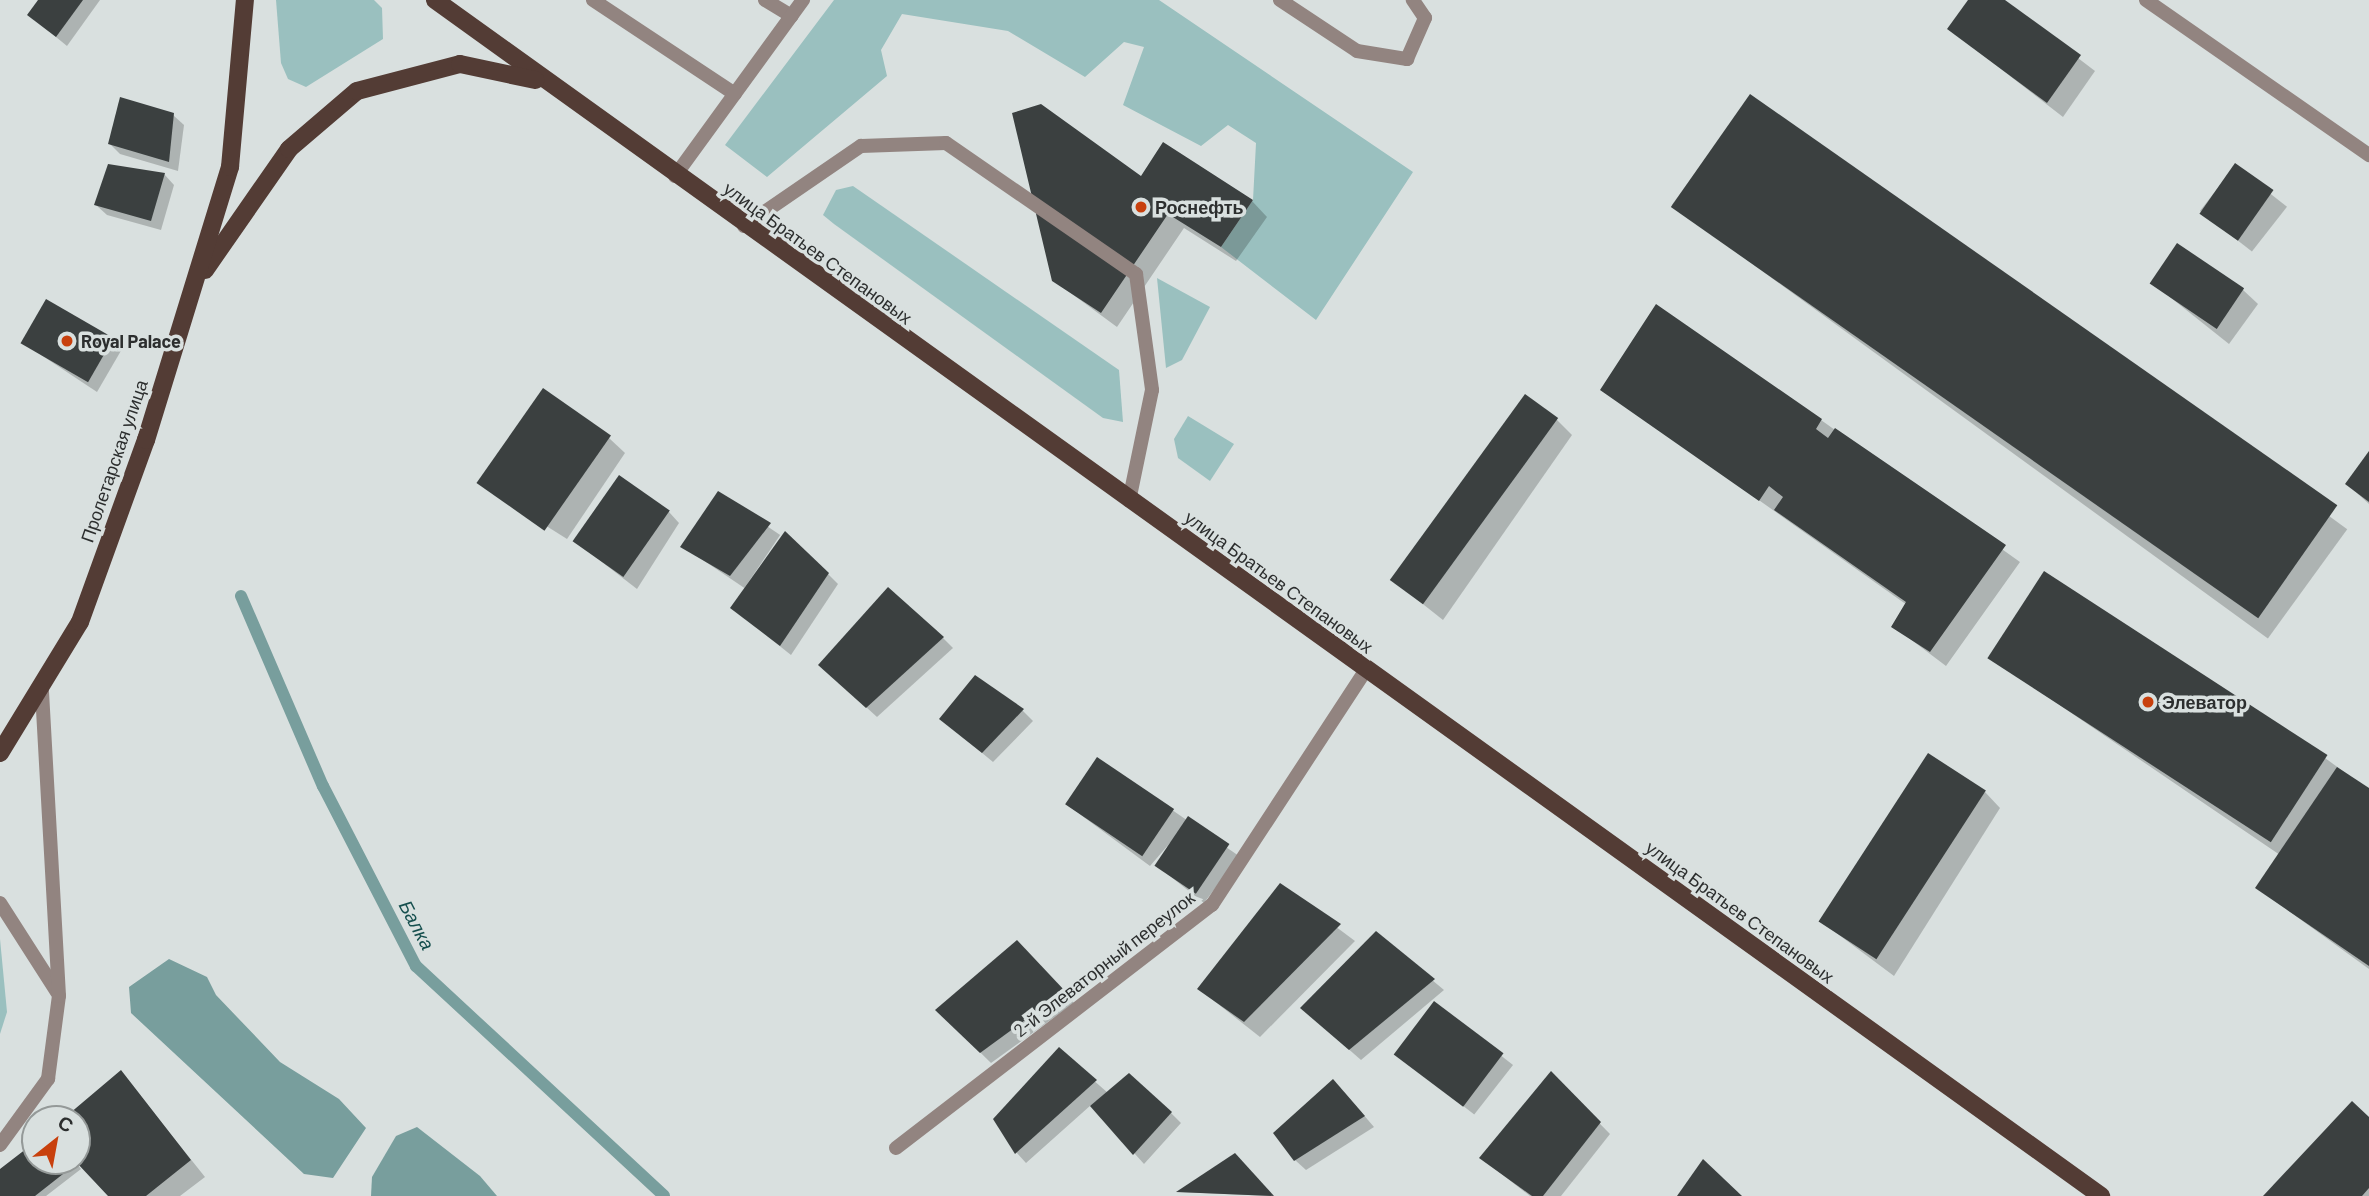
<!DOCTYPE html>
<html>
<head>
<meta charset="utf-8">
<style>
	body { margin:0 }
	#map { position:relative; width:2369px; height:1196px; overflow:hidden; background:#d9e0df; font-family:Barlow,sans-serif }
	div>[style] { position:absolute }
	.green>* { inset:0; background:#9ac0bf }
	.water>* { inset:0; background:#789e9d }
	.shadow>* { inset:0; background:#0003; transform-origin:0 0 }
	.stream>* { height:12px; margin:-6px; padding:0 6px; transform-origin:6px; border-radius:6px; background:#789e9d }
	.building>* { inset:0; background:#3b4040; transform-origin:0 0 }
	.service>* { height:14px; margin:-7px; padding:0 7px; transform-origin:7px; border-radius:7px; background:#928480 }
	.minor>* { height:14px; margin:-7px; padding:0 7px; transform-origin:7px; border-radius:7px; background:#928480 }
	.primary>* { height:18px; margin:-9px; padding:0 9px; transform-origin:9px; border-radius:9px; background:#533c35 }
	.dots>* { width:19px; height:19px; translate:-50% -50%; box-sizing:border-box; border:4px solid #d9e0df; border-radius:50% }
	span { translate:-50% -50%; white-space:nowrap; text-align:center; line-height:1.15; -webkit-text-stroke:7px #d9e0df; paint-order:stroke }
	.poi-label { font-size:18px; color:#2c2e2e; font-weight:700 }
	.left { translate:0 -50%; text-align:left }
	.street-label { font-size:18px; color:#2c2e2e }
	.water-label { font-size:19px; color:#164f4e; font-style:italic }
	.north { position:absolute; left:21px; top:1105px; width:70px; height:70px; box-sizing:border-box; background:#d9e0df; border:2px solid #949998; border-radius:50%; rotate:31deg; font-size:19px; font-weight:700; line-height:28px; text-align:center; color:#2c2e2e }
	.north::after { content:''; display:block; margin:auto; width:24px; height:32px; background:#c8400d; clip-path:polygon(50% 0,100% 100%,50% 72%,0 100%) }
</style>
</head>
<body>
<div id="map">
	<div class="green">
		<i style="clip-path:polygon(276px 0,374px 0,382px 8px,383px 39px,306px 87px,288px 79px,281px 63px)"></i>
		<i style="clip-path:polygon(834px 0,1159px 0,1413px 172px,1316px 320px,1221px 247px,1253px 200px,1256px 143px,1228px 125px,1201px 146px,1123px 105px,1144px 47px,1124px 42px,1085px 77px,1008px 31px,902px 14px,881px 50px,887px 76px,767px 177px,725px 145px)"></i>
		<i style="clip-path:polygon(853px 186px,1119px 370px,1123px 422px,1103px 418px,834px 224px,823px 215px,836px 190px)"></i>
		<i style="clip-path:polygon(1157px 278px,1210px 307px,1182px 360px,1166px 368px)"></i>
		<i style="clip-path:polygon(1188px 416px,1234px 444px,1210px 481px,1178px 458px,1174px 439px)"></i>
		<i style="clip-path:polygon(0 939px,7px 1012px,0 1034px)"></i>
	</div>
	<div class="water">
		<i style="clip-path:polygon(169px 959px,207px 977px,216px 995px,280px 1062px,339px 1099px,366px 1128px,333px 1178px,304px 1174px,131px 1013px,129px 987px)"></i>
		<i style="clip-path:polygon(417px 1127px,480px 1176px,497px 1196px,371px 1196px,372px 1177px,396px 1136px)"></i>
	</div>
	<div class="shadow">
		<i style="clip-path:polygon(40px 0,100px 0,67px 46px,29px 15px)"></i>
		<i style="clip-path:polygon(1971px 0,2002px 0,2095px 71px,2063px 117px,1949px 29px)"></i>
		<i style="left:1751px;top:96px;width:737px;height:135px;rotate:36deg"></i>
		<i style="clip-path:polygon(173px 115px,184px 125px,178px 171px,120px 154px,110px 144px)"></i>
		<i style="left:2235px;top:166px;width:66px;height:57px;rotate:38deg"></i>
		<i style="clip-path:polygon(164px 174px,174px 185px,161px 230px,107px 215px,96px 205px)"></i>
		<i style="clip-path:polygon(1141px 178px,1252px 201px,1267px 217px,1236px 261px,1184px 228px,1117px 327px,1053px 280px)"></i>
		<i style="clip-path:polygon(2151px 282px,2242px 289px,2258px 304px,2229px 344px)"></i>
		<i style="clip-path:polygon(112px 339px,122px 349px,97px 392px,23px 343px)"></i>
		<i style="clip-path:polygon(1602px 389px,1821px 420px,2020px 562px,1946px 666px,1893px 626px,1907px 605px)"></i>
		<i style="clip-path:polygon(1556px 419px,1572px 435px,1443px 620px,1395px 582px)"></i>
		<i style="clip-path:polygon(609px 438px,625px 453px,567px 539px,483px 486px)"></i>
		<i style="clip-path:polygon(2369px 454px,2369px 504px,2347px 484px)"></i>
		<i style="left:718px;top:493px;width:75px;height:64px;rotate:34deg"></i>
		<i style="clip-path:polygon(669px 512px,679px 523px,637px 589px,576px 542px)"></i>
		<i style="clip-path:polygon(828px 574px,838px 584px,791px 655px,732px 608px)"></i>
		<i style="clip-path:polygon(943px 638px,953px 648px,877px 717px,831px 675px)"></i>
		<i style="clip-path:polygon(1989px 657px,2325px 758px,2369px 790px,2369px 969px,2257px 888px,2280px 855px)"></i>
		<i style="clip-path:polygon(1022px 710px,1033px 721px,993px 762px,941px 719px)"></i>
		<i style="clip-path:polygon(1098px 759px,1239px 856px,1204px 903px,1156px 865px,1182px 829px,1150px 866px,1066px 804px)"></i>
		<i style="clip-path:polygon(1985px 792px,2000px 808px,1894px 976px,1823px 923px)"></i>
		<i style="clip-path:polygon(1280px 885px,1355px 941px,1260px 1037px,1199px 989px)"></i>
		<i style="clip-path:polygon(1376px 933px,1444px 990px,1361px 1060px,1313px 1018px)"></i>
		<i style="clip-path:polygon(1027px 952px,1074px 1003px,991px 1063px,937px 1010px)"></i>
		<i style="left:1435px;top:1004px;width:99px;height:63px;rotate:38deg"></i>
		<i style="clip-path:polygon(1059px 1050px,1108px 1093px,1171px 1113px,1181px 1123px,1144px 1164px,1091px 1105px,1026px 1163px,1016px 1152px)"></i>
		<i style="clip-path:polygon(121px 1072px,205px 1177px,180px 1196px,111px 1196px,77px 1156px,77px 1119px,66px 1119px)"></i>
		<i style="clip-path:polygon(1551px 1074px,1610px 1134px,1561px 1196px,1530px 1196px,1481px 1158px)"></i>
		<i style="clip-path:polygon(1344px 1092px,1374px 1127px,1306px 1170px,1295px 1160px)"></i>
		<i style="clip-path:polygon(2369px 1120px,2369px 1196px,2267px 1196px)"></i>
		<i style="clip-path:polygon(35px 1144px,35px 1161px,75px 1161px,81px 1169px,46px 1196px,0 1196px,0 1172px)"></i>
		<i style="clip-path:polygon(1235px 1155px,1272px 1196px,1179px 1192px)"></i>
	</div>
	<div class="stream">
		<i style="left:241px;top:596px;width:207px;rotate:66.7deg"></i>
		<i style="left:323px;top:786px;width:203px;rotate:62.7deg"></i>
		<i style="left:416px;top:966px;width:338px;rotate:42.8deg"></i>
	</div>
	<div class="building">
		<i style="clip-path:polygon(38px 0,83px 0,56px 37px,27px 15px)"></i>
		<i style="clip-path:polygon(1968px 0,2005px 0,2081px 55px,2047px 103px,1947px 29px)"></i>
		<i style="left:1750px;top:94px;width:717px;height:138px;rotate:35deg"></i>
		<i style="clip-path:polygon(120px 97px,174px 113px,169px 162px,108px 144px)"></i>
		<i style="clip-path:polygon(1041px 104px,1141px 176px,1163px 142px,1253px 200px,1221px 247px,1168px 214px,1101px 313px,1052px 281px,1012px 113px)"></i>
		<i style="left:2235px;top:163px;width:47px;height:62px;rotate:35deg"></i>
		<i style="clip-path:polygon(108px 164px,165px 173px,151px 221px,94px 205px)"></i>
		<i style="left:2177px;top:243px;width:81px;height:49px;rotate:34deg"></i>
		<i style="left:46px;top:299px;width:78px;height:51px;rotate:30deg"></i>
		<i style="clip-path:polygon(1656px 304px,1822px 419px,1816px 429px,1828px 438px,1835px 428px,2006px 545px,1930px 652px,1891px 627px,1906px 602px,1774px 510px,1783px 497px,1769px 486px,1759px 501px,1600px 390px)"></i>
		<i style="left:543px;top:388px;width:83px;height:116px;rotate:35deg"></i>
		<i style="left:1525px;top:394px;width:41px;height:230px;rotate:36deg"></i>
		<i style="clip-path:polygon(2369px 451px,2369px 502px,2345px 484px)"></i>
		<i style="left:619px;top:475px;width:62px;height:81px;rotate:35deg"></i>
		<i style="clip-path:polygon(718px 491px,771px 523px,730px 576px,680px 547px)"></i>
		<i style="clip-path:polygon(785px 531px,829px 573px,780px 646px,730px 608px)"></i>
		<i style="left:2044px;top:571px;width:338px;height:104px;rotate:33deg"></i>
		<i style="clip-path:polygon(888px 587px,944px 637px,866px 708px,818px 665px)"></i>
		<i style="clip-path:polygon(975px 675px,1024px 709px,982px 753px,939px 719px)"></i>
		<i style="left:1928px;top:753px;width:69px;height:201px;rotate:33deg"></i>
		<i style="left:1097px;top:757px;width:93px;height:57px;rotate:34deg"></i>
		<i style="clip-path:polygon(2337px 767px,2369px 788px,2369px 966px,2255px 888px)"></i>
		<i style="left:1188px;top:816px;width:50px;height:60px;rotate:34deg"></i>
		<i style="clip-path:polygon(1280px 883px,1341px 924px,1244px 1022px,1197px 989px)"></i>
		<i style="clip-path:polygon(1376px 931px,1435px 979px,1349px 1050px,1300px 1008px)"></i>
		<i style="clip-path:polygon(1017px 940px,1065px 991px,980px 1053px,935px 1010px)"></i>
		<i style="left:1434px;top:1001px;width:87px;height:67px;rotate:37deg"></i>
		<i style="clip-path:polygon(1059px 1047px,1097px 1080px,1015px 1154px,993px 1119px)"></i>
		<i style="clip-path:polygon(121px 1070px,191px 1160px,146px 1196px,108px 1196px,77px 1163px,35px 1196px,0 1196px,0 1169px,35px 1142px,35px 1161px,77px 1161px,77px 1119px,63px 1119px)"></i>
		<i style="clip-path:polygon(1551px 1071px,1601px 1122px,1543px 1196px,1532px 1196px,1479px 1158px)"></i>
		<i style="clip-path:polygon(1129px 1073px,1172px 1112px,1133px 1155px,1090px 1106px)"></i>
		<i style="clip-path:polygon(1333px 1079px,1365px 1116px,1294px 1161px,1273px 1133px)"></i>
		<i style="clip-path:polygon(2352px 1101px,2369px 1117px,2369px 1188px,2362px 1196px,2263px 1196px)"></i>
		<i style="clip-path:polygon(1235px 1153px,1274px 1196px,1176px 1192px)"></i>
		<i style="clip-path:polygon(1703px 1159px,1742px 1196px,1677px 1196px)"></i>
	</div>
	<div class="service">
		<i style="left:593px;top:0;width:170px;rotate:33.5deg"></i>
		<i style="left:765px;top:0;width:31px;rotate:31deg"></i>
		<i style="left:1280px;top:0;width:92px;rotate:33.5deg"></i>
		<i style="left:1357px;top:51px;width:51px;rotate:9.1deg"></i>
		<i style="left:1407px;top:59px;width:45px;rotate:-66.3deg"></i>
		<i style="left:1425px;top:18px;width:22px;rotate:-124deg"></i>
		<i style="left:675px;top:176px;width:218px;rotate:-54deg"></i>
		<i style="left:744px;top:226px;width:142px;rotate:-34.4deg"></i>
		<i style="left:861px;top:146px;width:85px;rotate:-2deg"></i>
		<i style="left:946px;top:143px;width:231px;rotate:34.6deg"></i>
		<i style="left:1136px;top:274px;width:117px;rotate:82.1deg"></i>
		<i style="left:1152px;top:390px;width:113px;rotate:101.7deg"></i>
		<i style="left:0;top:903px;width:106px;rotate:57.4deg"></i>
		<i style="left:0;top:1145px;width:82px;rotate:-54deg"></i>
		<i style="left:48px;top:1079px;width:84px;rotate:-82.5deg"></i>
		<i style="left:59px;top:996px;width:307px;rotate:-93.2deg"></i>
	</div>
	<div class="minor">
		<i style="left:2146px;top:0;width:272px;rotate:34.8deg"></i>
		<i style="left:896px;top:1148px;width:399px;rotate:-37.6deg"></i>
		<i style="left:1212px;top:905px;width:281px;rotate:-56.8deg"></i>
	</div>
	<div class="primary">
		<i style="left:435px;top:0;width:2051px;rotate:35.67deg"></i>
		<i style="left:205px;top:270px;width:147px;rotate:-55.2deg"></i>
		<i style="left:289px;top:149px;width:89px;rotate:-40.5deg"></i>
		<i style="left:357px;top:91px;width:106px;rotate:-14.7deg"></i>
		<i style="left:460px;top:64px;width:77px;rotate:12deg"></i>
		<i style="left:0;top:753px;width:153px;rotate:-58.6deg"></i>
		<i style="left:80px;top:622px;width:194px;rotate:-70.1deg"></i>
		<i style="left:146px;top:440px;width:286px;rotate:-72.9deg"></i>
		<i style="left:230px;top:167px;width:168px;rotate:-84.9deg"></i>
	</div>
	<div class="dots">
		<i style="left:1141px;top:207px;background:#c8400d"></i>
		<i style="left:67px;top:341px;background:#c8400d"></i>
		<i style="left:2148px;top:702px;background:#c8400d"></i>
	</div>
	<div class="poi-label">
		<span class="left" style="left:1155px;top:207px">Роснефть</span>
		<span class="left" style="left:81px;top:341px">Royal Palace</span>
		<span class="left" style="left:2162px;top:702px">Элеватор</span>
	</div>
	<div class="street-label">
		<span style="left:818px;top:253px;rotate:36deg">улица Братьев Степановых</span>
		<span style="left:114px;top:461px;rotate:-71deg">Пролетарская улица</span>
		<span style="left:1279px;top:582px;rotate:36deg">улица Братьев Степановых</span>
		<span style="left:1740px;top:912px;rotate:36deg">улица Братьев Степановых</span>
		<span style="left:1104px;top:964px;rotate:-38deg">2-й Элеваторный переулок</span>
	</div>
	<div class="water-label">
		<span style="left:417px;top:925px;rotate:62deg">Балка</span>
	</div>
	<div class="north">С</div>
</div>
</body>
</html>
